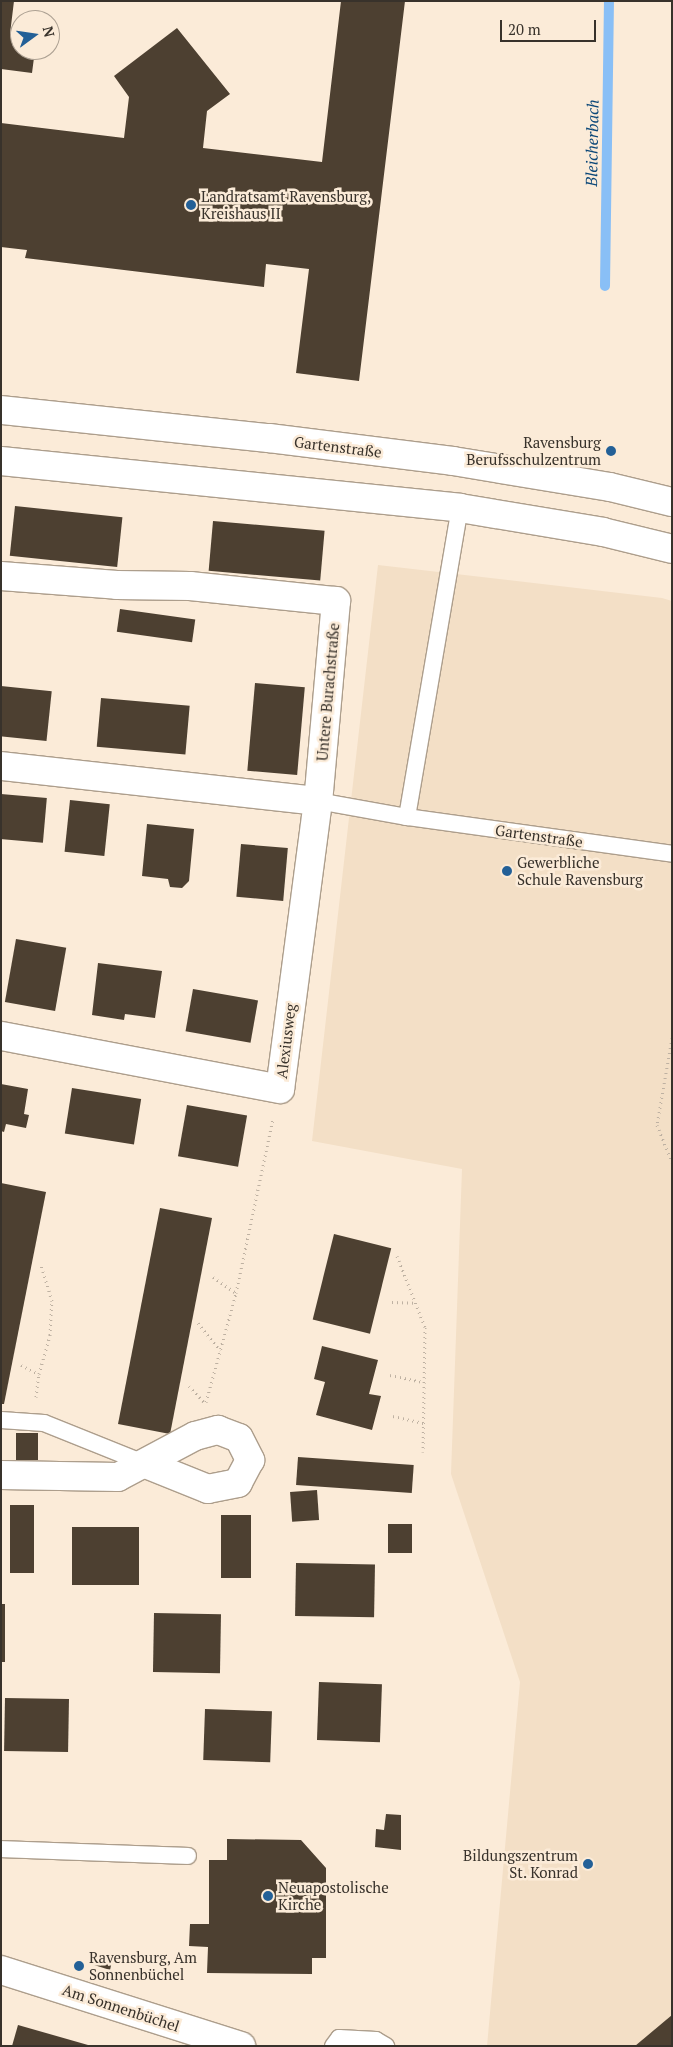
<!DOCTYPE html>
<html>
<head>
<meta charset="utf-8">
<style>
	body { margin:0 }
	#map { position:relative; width:673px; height:2047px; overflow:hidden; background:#fbebd8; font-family:"PT Serif",serif }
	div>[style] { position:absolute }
	.built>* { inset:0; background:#f3dfc6 }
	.stream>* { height:10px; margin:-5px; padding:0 5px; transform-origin:5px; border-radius:5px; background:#89bff6 }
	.building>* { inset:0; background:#4d4031; transform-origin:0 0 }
	.path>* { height:3px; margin-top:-1.5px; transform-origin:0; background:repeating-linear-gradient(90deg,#beb1a2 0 1px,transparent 0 5px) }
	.roads { filter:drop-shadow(1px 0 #ad9e8c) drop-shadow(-1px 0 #ad9e8c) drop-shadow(0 1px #ad9e8c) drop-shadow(0 -1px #ad9e8c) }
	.service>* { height:16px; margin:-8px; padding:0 8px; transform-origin:8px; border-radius:8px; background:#fff }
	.minor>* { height:28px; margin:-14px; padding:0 14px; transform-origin:14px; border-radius:14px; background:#fff }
	.secondary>* { height:28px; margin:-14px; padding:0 14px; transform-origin:14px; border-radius:14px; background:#fff }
	.dots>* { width:14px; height:14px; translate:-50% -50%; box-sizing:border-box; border:2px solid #fbebd8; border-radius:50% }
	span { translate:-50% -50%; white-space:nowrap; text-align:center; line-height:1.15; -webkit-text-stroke:5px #fbebd8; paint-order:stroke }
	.poi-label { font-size:15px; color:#38322b }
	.left { translate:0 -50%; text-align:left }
	.right { translate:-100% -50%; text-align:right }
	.street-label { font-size:15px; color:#38322b }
	.water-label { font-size:16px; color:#0b4778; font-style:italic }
	.frame { position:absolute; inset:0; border:2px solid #38322b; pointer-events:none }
	.north { position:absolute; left:10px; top:10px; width:50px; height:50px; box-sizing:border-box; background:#fbebd8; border:1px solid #ada193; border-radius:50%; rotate:76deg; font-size:14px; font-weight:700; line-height:20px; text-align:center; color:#38322b }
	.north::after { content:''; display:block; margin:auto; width:18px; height:22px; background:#236097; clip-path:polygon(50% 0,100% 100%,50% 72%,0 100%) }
	.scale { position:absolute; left:500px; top:20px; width:96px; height:22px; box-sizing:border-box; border:2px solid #38322b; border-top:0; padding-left:6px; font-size:15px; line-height:18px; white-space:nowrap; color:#38322b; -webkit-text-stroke:4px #fbebd8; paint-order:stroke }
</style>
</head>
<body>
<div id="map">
	<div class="built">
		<i style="clip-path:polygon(378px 565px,662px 598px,672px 601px,672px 2046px,487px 2046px,520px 1682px,451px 1474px,462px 1169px,312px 1141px)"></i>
	</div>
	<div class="stream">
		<i style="left:605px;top:286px;width:285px;rotate:-89.2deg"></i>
	</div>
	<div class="building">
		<i style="clip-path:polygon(1px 1px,14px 1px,10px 34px,20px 35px,20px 50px,35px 50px,32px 73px,1px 69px)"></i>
		<i style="clip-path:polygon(341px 1px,405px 1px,359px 381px,296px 373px,309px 269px,266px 264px,264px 287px,25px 258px,27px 250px,1px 247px,1px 123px,124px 138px,129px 97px,114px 76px,177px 28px,230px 94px,207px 111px,203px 148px,322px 162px)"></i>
		<i style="left:15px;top:506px;width:108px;height:50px;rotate:6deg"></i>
		<i style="left:213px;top:521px;width:112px;height:50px;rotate:5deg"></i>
		<i style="left:120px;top:609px;width:76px;height:23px;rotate:8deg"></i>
		<i style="left:255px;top:683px;width:50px;height:88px;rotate:5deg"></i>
		<i style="left:1px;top:686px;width:51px;height:50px;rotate:6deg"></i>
		<i style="left:101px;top:698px;width:89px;height:49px;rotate:5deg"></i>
		<i style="left:1px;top:794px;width:46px;height:45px;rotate:5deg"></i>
		<i style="left:70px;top:800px;width:40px;height:52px;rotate:6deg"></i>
		<i style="clip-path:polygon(147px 824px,194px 829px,189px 881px,182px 888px,170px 887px,168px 879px,142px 876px)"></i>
		<i style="left:241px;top:844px;width:47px;height:53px;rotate:5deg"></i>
		<i style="left:16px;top:939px;width:51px;height:64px;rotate:10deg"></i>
		<i style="clip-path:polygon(98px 963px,162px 971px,155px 1018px,125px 1014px,124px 1020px,92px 1015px)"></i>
		<i style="left:193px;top:989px;width:66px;height:43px;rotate:10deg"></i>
		<i style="clip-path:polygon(1px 1084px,28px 1089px,24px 1114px,29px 1115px,26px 1128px,6px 1124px,4px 1132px,1px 1131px)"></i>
		<i style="left:72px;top:1088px;width:70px;height:46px;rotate:9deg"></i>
		<i style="left:187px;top:1105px;width:61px;height:52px;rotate:10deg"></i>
		<i style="clip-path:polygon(1px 1183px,46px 1192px,4px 1404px,1px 1404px)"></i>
		<i style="left:160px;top:1208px;width:53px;height:220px;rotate:11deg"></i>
		<i style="left:334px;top:1234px;width:59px;height:88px;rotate:14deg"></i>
		<i style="clip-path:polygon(322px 1346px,378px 1360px,369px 1394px,381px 1396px,372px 1430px,316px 1415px,325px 1382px,314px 1379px)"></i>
		<i style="left:16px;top:1433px;width:22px;height:27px"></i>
		<i style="left:298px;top:1457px;width:116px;height:28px;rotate:4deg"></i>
		<i style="left:317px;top:1490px;width:30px;height:27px;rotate:86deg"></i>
		<i style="left:10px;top:1505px;width:24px;height:68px"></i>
		<i style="left:221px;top:1515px;width:30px;height:63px"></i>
		<i style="left:388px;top:1524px;width:24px;height:29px"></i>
		<i style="left:72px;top:1527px;width:67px;height:58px"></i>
		<i style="left:296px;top:1563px;width:79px;height:53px;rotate:1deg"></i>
		<i style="left:1px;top:1604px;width:4px;height:58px"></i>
		<i style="left:154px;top:1613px;width:67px;height:59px;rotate:1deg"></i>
		<i style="left:319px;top:1682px;width:63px;height:58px;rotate:2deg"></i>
		<i style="left:5px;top:1698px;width:64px;height:53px;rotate:1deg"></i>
		<i style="left:205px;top:1709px;width:67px;height:51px;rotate:2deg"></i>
		<i style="clip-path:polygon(386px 1814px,401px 1815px,401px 1850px,375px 1847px,376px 1829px,384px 1830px)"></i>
		<i style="clip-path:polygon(227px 1839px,301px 1840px,326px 1868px,326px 1958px,312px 1958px,312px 1974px,207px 1973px,208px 1947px,189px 1946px,190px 1924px,209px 1924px,209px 1860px,227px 1860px)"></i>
		<i style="clip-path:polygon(95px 1955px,112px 1961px,110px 1970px,91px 1964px)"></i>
		<i style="clip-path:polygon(672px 2015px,672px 2046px,635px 2046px)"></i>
		<i style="clip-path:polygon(18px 2025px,88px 2045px,88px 2046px,12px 2046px)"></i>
	</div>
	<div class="path">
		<i style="left:672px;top:1038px;width:88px;rotate:99.8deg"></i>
		<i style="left:657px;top:1125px;width:40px;rotate:68deg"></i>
		<i style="left:397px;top:1256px;width:76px;rotate:68.5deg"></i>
		<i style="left:425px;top:1327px;width:125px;rotate:90.9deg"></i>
		<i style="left:213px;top:1277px;width:28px;rotate:35deg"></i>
		<i style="left:392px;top:1302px;width:23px;rotate:2deg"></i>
		<i style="left:198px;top:1323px;width:35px;rotate:51deg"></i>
		<i style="left:21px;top:1365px;width:20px;rotate:27deg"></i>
		<i style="left:390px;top:1375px;width:35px;rotate:12deg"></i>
		<i style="left:189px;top:1386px;width:23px;rotate:47deg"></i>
		<i style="left:36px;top:1397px;width:23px;rotate:-83deg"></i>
		<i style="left:39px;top:1374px;width:41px;rotate:-74.2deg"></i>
		<i style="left:50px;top:1335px;width:34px;rotate:-87deg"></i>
		<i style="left:52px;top:1301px;width:38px;rotate:-107deg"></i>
		<i style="left:206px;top:1402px;width:113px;rotate:-74.6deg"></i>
		<i style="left:236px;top:1293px;width:178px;rotate:-78deg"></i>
		<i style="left:393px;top:1416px;width:31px;rotate:13deg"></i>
	</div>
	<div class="roads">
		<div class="service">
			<i style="left:318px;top:801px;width:90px;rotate:10.2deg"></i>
			<i style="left:407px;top:817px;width:314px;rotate:-80.3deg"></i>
			<i style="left:407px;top:817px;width:268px;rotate:7.9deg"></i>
			<i style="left:1px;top:1420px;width:43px;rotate:4deg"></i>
			<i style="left:44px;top:1423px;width:110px;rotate:21.9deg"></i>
			<i style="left:1px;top:1849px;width:187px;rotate:2.1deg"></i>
			<i style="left:333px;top:2046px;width:10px;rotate:-53deg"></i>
			<i style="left:339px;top:2038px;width:37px;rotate:3deg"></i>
			<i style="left:376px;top:2040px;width:12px;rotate:31deg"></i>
		</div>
		<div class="minor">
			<i style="left:1px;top:576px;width:116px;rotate:4.4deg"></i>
			<i style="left:117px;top:585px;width:73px;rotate:0.8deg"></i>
			<i style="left:190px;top:586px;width:147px;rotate:5.9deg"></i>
			<i style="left:336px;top:601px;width:201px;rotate:95.1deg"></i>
			<i style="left:318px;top:801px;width:290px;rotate:97.5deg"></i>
			<i style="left:280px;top:1089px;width:284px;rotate:-169.2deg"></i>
			<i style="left:1px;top:766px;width:319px;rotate:6.3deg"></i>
			<i style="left:1px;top:1475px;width:117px;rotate:1deg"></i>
			<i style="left:118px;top:1477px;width:87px;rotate:-28deg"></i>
			<i style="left:195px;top:1436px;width:24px;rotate:-15deg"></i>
			<i style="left:218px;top:1430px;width:22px;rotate:21deg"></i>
			<i style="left:239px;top:1438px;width:25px;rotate:63deg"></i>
			<i style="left:250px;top:1460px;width:26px;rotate:118deg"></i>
			<i style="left:238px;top:1483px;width:31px;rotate:169deg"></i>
			<i style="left:208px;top:1489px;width:67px;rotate:-158deg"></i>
			<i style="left:1px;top:1970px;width:252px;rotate:17.6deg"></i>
		</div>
		<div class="secondary">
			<i style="left:1px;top:410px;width:269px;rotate:6deg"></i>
			<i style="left:269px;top:438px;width:185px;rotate:7.1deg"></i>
			<i style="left:453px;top:461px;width:159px;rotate:9.4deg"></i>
			<i style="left:610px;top:487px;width:64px;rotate:13.6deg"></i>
			<i style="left:1px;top:461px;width:461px;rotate:5.8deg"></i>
			<i style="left:460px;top:508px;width:145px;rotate:9.5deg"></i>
			<i style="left:603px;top:532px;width:71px;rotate:13.8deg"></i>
		</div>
	</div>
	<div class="dots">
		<i style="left:191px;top:205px;background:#236097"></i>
		<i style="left:611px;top:451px;background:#236097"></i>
		<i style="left:507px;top:871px;background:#236097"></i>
		<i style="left:588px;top:1864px;background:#236097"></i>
		<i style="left:268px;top:1896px;background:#236097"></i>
		<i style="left:79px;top:1966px;background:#236097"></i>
	</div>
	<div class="poi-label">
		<span class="left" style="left:201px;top:205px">Landratsamt Ravensburg,<br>Kreishaus II</span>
		<span class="right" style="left:601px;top:451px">Ravensburg<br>Berufsschulzentrum</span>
		<span class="left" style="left:517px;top:871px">Gewerbliche<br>Schule Ravensburg</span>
		<span class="right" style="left:578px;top:1864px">Bildungszentrum<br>St. Konrad</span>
		<span class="left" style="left:278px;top:1896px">Neuapostolische<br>Kirche</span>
		<span class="left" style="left:89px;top:1966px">Ravensburg, Am<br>Sonnenbüchel</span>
	</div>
	<div class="street-label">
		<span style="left:338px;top:447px;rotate:7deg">Gartenstraße</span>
		<span style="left:328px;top:692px;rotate:-85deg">Untere Burachstraße</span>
		<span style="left:539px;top:836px;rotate:8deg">Gartenstraße</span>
		<span style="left:286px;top:1041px;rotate:-83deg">Alexiusweg</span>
		<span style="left:121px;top:2008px;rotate:18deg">Am Sonnenbüchel</span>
	</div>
	<div class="water-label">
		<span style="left:592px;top:143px;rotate:-89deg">Bleicherbach</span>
	</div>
	<div class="frame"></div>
	<div class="north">N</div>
	<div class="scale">20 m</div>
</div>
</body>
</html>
